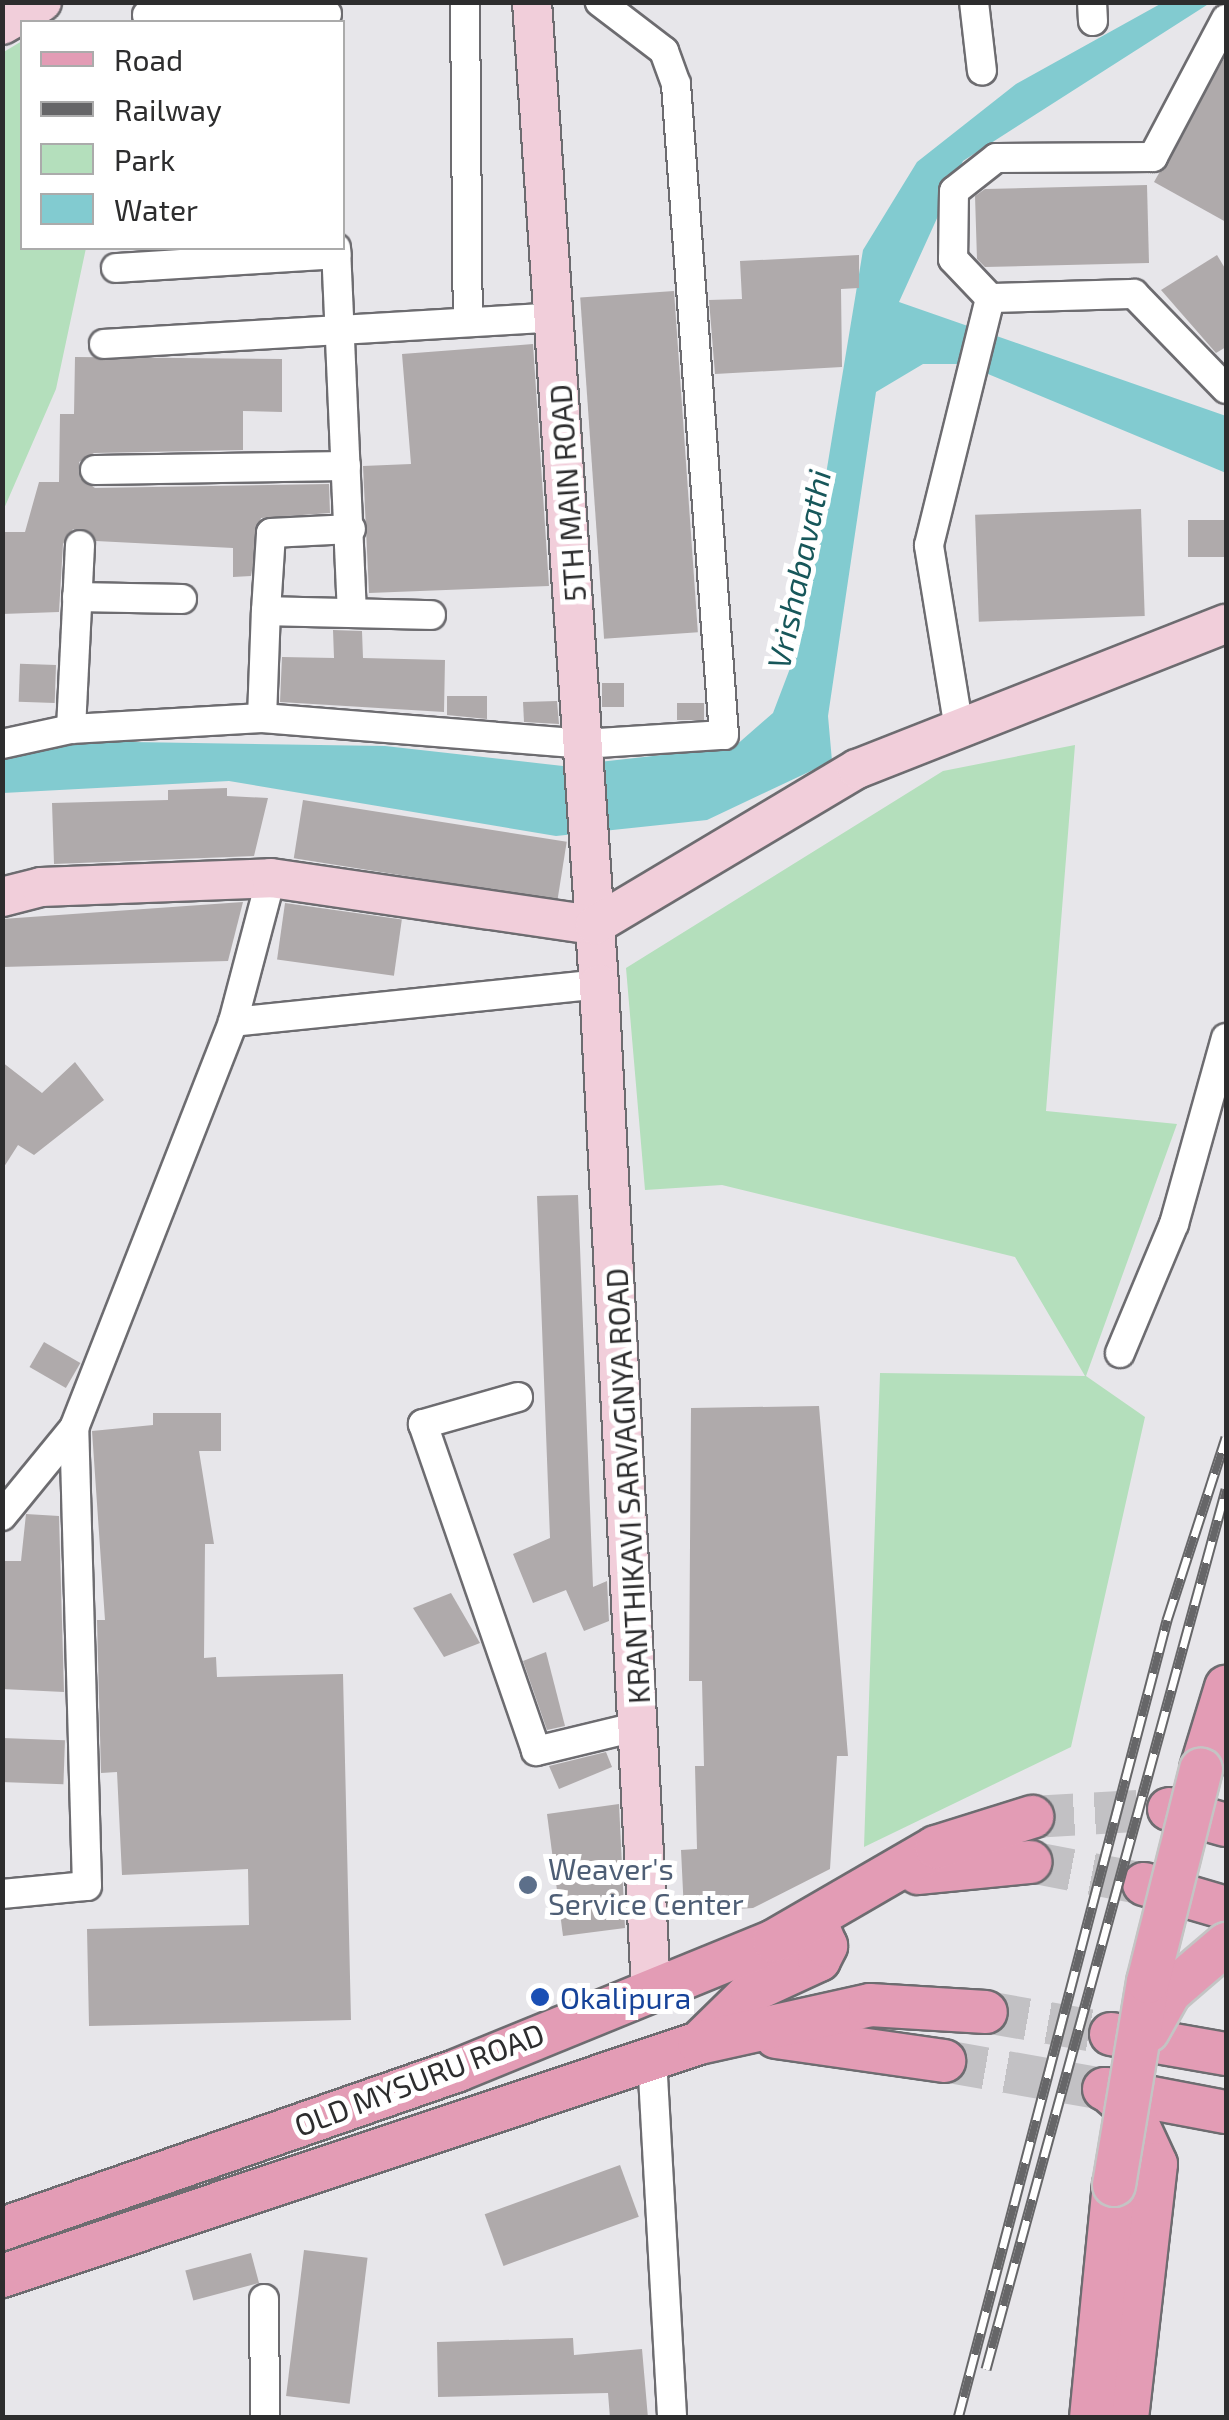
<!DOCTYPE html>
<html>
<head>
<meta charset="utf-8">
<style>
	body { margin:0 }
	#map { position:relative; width:1229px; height:2420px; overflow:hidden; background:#e7e6ea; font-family:"Exo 2",sans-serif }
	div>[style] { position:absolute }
	.green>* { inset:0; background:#b4dfbc }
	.water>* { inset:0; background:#82cbd0 }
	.building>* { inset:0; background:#afaaab; transform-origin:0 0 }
	.primary-tunnel>* { height:42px; margin-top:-21px; transform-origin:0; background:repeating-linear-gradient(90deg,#c2c1c4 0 42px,transparent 0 63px) }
	.roads { filter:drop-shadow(2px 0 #6d6c70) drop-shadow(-2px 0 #6d6c70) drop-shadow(0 2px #6d6c70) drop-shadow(0 -2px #6d6c70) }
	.street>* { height:28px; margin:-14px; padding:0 14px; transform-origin:14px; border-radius:14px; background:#fff }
	.secondary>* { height:38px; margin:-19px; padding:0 19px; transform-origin:19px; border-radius:19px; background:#f1ceda }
	.primary>* { height:42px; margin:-21px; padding:0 21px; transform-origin:21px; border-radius:21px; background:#e39cb5 }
	.rail>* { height:11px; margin-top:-5.5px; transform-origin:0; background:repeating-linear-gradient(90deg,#fff 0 22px,#666668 0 44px); box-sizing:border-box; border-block:2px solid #666668 }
	.bridges { filter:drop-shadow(2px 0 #c4c4c4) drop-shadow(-2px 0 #c4c4c4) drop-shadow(0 2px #c4c4c4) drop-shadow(0 -2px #c4c4c4) }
	.primary-bridge>* { height:42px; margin:-21px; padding:0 21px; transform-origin:21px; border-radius:21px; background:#e39cb5 }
	.dots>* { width:28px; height:28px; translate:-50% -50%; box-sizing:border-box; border:5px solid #fff; border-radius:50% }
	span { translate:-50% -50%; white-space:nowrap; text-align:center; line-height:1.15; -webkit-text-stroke:10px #fff; paint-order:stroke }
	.street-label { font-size:30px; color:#2d2d2e }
	.service-label { font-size:30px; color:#4e5e75 }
	.left { translate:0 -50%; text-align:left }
	.transit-label { font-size:30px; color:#164399 }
	.water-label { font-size:32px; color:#17575a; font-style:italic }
	.frame { position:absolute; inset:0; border:5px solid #2d2d2e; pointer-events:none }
	.legend { position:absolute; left:20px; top:20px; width:325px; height:230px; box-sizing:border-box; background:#fff; border:2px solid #ababab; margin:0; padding:12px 18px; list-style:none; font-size:30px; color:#2d2d2e }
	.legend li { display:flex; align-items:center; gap:20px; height:50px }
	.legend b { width:50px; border:2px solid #ababab }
</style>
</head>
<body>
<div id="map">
	<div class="green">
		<i style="clip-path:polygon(22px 41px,22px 248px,86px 248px,56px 389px,3px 511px,2px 53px)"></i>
		<i style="clip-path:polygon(1075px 745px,1046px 1111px,1177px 1124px,1086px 1376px,1145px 1417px,1071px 1747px,864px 1847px,880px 1373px,1085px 1376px,1015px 1257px,722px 1185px,645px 1190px,626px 968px,943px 771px)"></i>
	</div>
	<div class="water">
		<i style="clip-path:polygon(1162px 3px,1210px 3px,963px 161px,899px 302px,1226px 416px,1226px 473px,964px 364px,923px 364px,876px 392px,828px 716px,832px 761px,707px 820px,556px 836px,229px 781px,3px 793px,3px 752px,70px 741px,385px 746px,563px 766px,734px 747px,773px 713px,797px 650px,863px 250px,917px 162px,1016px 84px)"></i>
	</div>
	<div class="building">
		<i style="clip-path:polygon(1226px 55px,1226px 222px,1154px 182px)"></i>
		<i style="clip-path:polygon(1147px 185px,1149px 263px,985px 267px,977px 259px,975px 196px,985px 189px)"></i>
		<i style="clip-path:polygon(859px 255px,859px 288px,841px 289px,842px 367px,715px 374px,709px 300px,742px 299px,740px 261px)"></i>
		<i style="clip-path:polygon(1217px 255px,1226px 270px,1226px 347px,1216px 353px,1161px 290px)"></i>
		<i style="left:674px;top:291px;width:342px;height:94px;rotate:86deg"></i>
		<i style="clip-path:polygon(533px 344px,549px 586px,369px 593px,363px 466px,411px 464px,402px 354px)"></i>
		<i style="clip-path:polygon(75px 357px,282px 359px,282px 412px,243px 411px,243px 450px,94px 453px,79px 462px,80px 478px,95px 488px,329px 484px,330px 513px,261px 518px,251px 576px,233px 577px,233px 548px,96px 541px,73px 529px,63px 544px,59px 612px,2px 614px,2px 532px,25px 532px,39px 482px,59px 482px,60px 414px,74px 414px)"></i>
		<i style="left:1141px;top:509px;width:107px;height:166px;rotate:88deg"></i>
		<i style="left:1226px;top:520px;width:37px;height:38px;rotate:90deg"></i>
		<i style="clip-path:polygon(333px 630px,362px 631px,363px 658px,445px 660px,444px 712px,280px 702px,282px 657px,334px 658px)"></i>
		<i style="left:56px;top:665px;width:38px;height:36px;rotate:92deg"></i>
		<i style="left:602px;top:683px;width:22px;height:24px"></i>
		<i style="clip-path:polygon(447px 696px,487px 696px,487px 719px,447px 715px)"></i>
		<i style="clip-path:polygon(557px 701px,559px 724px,524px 722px,523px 702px)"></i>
		<i style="left:677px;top:703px;width:27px;height:17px"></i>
		<i style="clip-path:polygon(227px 788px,227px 796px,268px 798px,254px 856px,54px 864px,52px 803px,168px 800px,168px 790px)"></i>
		<i style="left:303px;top:800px;width:267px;height:59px;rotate:9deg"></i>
		<i style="clip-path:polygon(243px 902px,228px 961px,2px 967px,2px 919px)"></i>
		<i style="left:285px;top:903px;width:118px;height:57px;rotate:8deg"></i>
		<i style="clip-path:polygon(2px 1062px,42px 1093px,75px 1062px,104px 1100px,34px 1155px,18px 1145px,2px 1170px)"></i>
		<i style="clip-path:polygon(578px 1195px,593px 1587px,607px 1581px,609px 1621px,584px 1631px,566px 1590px,533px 1603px,513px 1554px,550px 1538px,537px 1196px)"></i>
		<i style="left:44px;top:1342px;width:42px;height:29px;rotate:30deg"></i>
		<i style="clip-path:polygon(819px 1406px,848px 1756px,837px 1756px,830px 1869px,753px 1908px,684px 1912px,681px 1850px,697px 1849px,695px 1766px,704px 1766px,702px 1681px,689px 1681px,691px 1408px)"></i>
		<i style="clip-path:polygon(153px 1413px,221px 1413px,221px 1451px,199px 1451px,214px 1544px,205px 1544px,204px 1658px,216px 1657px,217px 1677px,343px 1674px,351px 2020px,89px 2026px,87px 1929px,249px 1925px,248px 1869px,122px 1875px,117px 1772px,101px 1773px,97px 1620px,105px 1620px,92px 1431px,153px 1425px)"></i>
		<i style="clip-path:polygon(26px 1514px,59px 1516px,64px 1692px,2px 1689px,2px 1561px,21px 1561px)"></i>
		<i style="clip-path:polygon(451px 1593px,480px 1643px,444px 1657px,413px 1608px)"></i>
		<i style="clip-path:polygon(546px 1652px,565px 1726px,547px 1730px,523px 1661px)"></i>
		<i style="left:2px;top:1738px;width:63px;height:44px;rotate:2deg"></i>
		<i style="clip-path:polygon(606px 1752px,612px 1767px,559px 1789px,549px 1766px)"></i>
		<i style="clip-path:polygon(619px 1804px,625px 1928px,563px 1936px,547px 1814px)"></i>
		<i style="left:620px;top:2165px;width:55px;height:144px;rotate:70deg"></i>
		<i style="left:304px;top:2250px;width:64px;height:147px;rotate:7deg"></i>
		<i style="left:251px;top:2253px;width:31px;height:68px;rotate:75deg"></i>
		<i style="clip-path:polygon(573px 2338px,574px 2355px,642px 2349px,648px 2418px,610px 2418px,608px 2393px,438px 2397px,437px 2342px)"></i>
	</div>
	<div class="primary-tunnel">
		<i style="left:1032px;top:1817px;width:137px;rotate:-3.3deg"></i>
		<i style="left:1030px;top:1862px;width:116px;rotate:10.9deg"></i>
		<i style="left:986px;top:2012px;width:127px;rotate:10deg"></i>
		<i style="left:944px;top:2061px;width:155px;rotate:10deg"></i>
	</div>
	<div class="roads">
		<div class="street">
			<i style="left:465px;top:2px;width:320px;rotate:89.5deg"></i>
			<i style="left:974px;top:2px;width:69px;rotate:83.4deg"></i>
			<i style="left:1092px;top:2px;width:19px;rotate:87deg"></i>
			<i style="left:147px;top:15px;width:180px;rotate:-0.3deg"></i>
			<i style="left:1226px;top:19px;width:156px;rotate:117.9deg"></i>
			<i style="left:1153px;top:157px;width:157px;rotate:179.6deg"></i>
			<i style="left:996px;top:158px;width:53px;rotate:141.8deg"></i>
			<i style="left:954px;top:191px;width:68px;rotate:90.8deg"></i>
			<i style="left:953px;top:259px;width:54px;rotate:46.5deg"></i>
			<i style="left:990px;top:298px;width:144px;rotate:-1.6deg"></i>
			<i style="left:1134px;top:294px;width:132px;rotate:45.9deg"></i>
			<i style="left:336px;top:248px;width:362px;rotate:87.5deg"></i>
			<i style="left:116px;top:268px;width:221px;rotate:-3.6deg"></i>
			<i style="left:104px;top:344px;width:451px;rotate:-3.4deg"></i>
			<i style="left:95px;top:470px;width:251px;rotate:-0.9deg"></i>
			<i style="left:77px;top:597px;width:105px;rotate:1.1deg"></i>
			<i style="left:266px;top:611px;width:78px;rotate:-86.3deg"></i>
			<i style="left:271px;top:533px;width:80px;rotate:-2.9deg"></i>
			<i style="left:262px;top:718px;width:107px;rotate:-87.9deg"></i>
			<i style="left:266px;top:611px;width:165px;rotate:1.4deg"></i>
			<i style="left:71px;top:729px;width:184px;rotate:-87.2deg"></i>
			<i style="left:959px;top:729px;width:186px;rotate:-99.3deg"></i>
			<i style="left:929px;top:545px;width:254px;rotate:-76.1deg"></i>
			<i style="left:2px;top:744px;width:71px;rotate:-12.3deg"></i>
			<i style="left:71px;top:729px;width:191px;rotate:-3.3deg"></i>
			<i style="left:262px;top:718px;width:322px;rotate:4.6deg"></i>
			<i style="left:583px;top:744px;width:141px;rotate:-3.7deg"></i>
			<i style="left:724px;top:735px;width:653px;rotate:-94.22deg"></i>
			<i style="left:676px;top:84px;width:35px;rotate:-110deg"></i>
			<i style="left:664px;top:51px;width:81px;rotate:-142.6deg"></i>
			<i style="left:233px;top:1022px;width:368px;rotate:-5.9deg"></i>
			<i style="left:1120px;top:1353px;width:140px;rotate:-67.3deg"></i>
			<i style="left:1174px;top:1224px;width:193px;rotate:-74.4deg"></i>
			<i style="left:518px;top:1397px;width:99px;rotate:164.1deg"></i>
			<i style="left:423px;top:1424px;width:346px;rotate:70.9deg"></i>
			<i style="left:536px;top:1751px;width:106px;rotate:-13.6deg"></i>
			<i style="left:2px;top:1516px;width:114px;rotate:-50.7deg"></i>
			<i style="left:74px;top:1428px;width:436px;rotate:-68.6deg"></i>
			<i style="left:233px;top:1022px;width:149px;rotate:-75.2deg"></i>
			<i style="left:2px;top:1894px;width:85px;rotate:-5.4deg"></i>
			<i style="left:87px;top:1886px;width:458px;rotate:-91.6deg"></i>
			<i style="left:652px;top:2058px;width:361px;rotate:86.8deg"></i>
			<i style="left:264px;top:2299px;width:119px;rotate:89.5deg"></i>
		</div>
		<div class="secondary">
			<i style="left:532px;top:2px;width:984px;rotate:86.1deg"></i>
			<i style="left:599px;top:984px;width:1005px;rotate:87.04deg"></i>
			<i style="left:2px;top:25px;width:46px;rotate:-29.9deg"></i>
			<i style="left:2px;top:897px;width:40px;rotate:-14.4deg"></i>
			<i style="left:41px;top:887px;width:230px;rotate:-2.2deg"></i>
			<i style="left:271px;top:878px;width:327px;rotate:8.3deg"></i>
			<i style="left:595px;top:925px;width:305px;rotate:-30.8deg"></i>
			<i style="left:857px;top:769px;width:396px;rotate:-21.5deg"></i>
		</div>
		<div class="primary">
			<i style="left:1201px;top:1769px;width:86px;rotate:-73deg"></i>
			<i style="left:1169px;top:1809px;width:59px;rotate:15.7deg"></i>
			<i style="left:918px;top:1873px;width:113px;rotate:-5.6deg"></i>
			<i style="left:1144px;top:1884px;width:85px;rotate:16.3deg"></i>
			<i style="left:1111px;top:2034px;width:117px;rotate:9.9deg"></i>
			<i style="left:776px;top:2037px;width:170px;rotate:8.1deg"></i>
			<i style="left:700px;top:2042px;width:73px;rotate:-44.4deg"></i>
			<i style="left:752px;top:1991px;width:74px;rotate:-24.8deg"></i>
			<i style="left:819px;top:1960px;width:16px;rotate:-63deg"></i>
			<i style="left:826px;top:1946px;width:30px;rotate:-113deg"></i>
			<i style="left:1104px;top:2089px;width:124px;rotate:10.7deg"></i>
			<i style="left:1106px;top:2089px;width:35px;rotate:41deg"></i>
			<i style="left:1132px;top:2112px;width:57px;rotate:65.2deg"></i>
			<i style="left:1156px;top:2164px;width:256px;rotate:96.5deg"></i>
			<i style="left:2px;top:2229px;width:483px;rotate:-19.2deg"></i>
			<i style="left:458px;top:2070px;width:341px;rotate:-22.2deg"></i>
			<i style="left:774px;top:1941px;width:187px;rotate:-30.1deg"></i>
			<i style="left:936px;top:1847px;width:101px;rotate:-17.4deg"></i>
			<i style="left:2px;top:2276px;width:735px;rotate:-18.48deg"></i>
			<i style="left:699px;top:2043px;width:175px;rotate:-12.5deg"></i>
			<i style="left:870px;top:2005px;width:116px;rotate:3.5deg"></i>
			<i style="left:1091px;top:2418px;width:234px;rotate:-84.4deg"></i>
		</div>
	</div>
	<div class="rail">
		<i style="left:986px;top:2369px;width:912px;rotate:-74.74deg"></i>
		<i style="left:958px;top:2418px;width:825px;rotate:-75.32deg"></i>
		<i style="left:1167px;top:1620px;width:192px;rotate:-72.1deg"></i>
	</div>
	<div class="bridges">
		<div class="primary-bridge">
			<i style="left:1148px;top:2031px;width:45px;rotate:-60.6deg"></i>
			<i style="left:1170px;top:1992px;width:74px;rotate:-40.6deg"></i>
			<i style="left:1114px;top:2185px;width:206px;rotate:-80.5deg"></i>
			<i style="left:1148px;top:1982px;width:219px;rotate:-76deg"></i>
		</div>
	</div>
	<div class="dots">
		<i style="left:528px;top:1885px;background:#5c6f8a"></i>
		<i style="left:540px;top:1997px;background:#1a4fb4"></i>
	</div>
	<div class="street-label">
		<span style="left:567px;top:493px;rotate:-94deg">5TH MAIN ROAD</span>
		<span style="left:627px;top:1486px;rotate:-93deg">KRANTHIKAVI SARVAGNYA ROAD</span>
		<span style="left:419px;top:2079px;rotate:-21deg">OLD MYSURU ROAD</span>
	</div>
	<div class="service-label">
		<span class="left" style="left:548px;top:1885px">Weaver's<br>Service Center</span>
	</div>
	<div class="transit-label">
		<span class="left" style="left:560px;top:1997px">Okalipura</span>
	</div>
	<div class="water-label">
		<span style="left:798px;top:569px;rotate:-78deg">Vrishabavathi</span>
	</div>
	<div class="frame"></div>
	<ul class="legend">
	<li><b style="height:12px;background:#e39cb5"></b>Road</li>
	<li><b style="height:12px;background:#666668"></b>Railway</li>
	<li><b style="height:28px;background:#b4dfbc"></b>Park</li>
	<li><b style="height:28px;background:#82cbd0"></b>Water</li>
	</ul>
</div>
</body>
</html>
